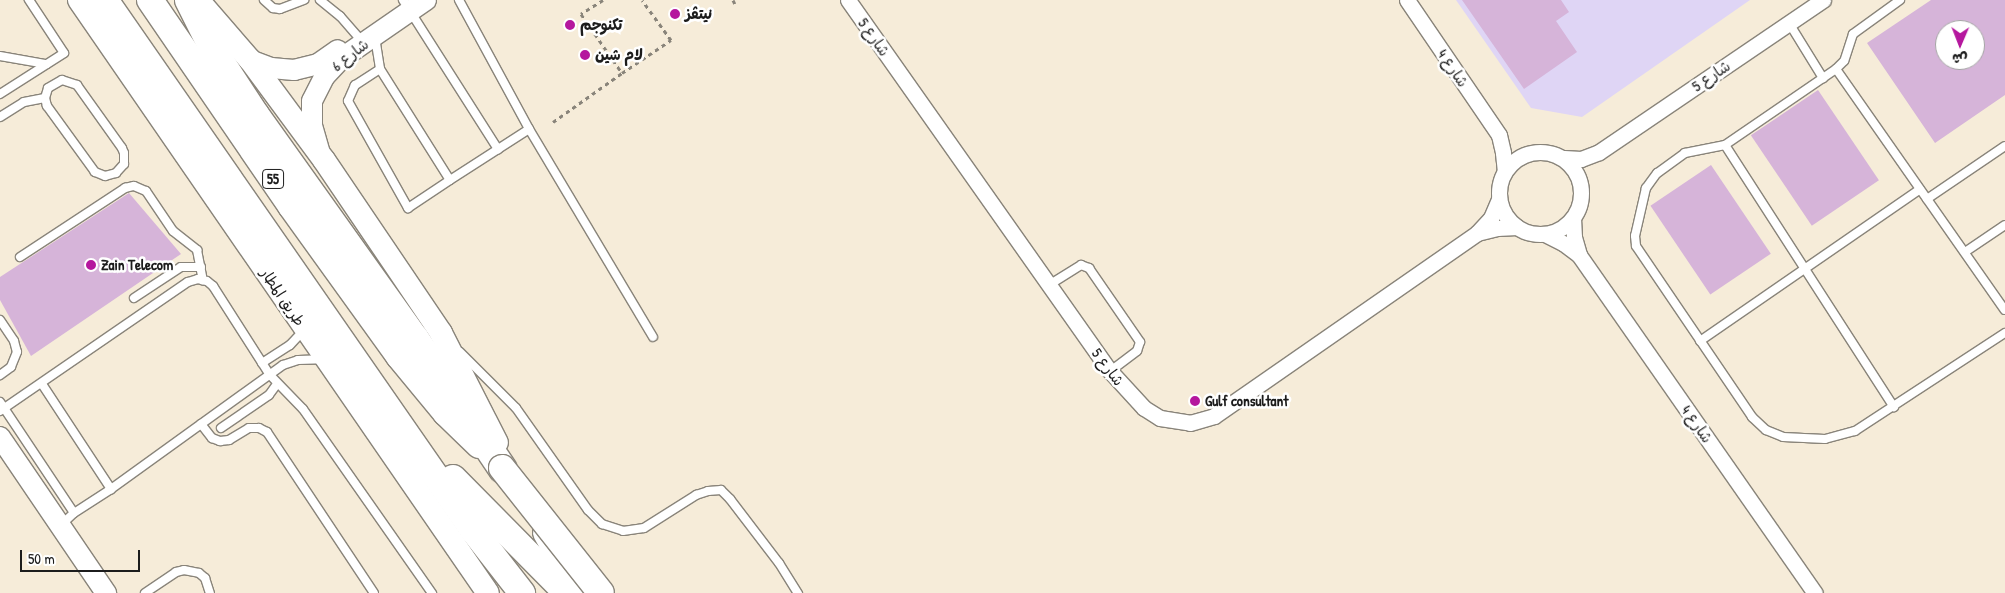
<!DOCTYPE html>
<html>
<head>
<meta charset="utf-8">
<style>
	body { margin:0 }
	#map { position:relative; width:2005px; height:593px; overflow:hidden; background:#f6ecd9; font-family:"Patrick Hand","Playpen Sans Arabic",sans-serif }
	div>[style] { position:absolute }
	.built>* { inset:0; background:#dfd5f5 }
	.building>* { inset:0; background:#d6b4d9; transform-origin:0 0 }
	.path>* { height:3px; margin-top:-1.5px; transform-origin:0; background:repeating-linear-gradient(90deg,#89847a 0 4px,transparent 0 8px) }
	.roads { filter:drop-shadow(1px 0 #89847a) drop-shadow(-1px 0 #89847a) drop-shadow(0 1px #89847a) drop-shadow(0 -1px #89847a) }
	.service>* { height:8px; margin:-4px; padding:0 4px; transform-origin:4px; border-radius:4px; background:#fff }
	.minor>* { height:15px; margin:-7.5px; padding:0 7.5px; transform-origin:7.5px; border-radius:7.5px; background:#fff }
	.minor>.ring { margin:-7.5px; padding:0; box-sizing:content-box; background:none; border:15px solid #fff; border-radius:50% }
	.tertiary>* { height:20px; margin:-10px; padding:0 10px; transform-origin:10px; border-radius:10px; background:#fff }
	.secondary>* { height:22px; margin:-11px; padding:0 11px; transform-origin:11px; border-radius:11px; background:#fff }
	.trunk>* { height:26px; margin:-13px; padding:0 13px; transform-origin:13px; border-radius:13px; background:#fff }
	.motorway>* { height:28px; margin:-14px; padding:0 14px; transform-origin:14px; border-radius:14px; background:#fff }
	.bridges { filter:drop-shadow(1px 0 #89847a) drop-shadow(-1px 0 #89847a) drop-shadow(0 1px #89847a) drop-shadow(0 -1px #89847a) }
	.trunk-bridge>* { height:26px; margin:-13px; padding:0 13px; transform-origin:13px; border-radius:13px; background:#fff }
	.dots>* { width:14px; height:14px; translate:-50% -50%; box-sizing:border-box; border:2px solid #fff; border-radius:50% }
	span { translate:-50% -50%; white-space:nowrap; text-align:center; line-height:1.15; -webkit-text-stroke:5px #fff; paint-order:stroke }
	.shield-label span { padding:1px 4px; background:#fff; border:1px solid; border-radius:4px; -webkit-text-stroke-width:0 }
	.shield-label { font-size:14px; color:#1c1c1c; font-weight:700 }
	.poi-label { font-size:15px; color:#1c1c1c; font-weight:700 }
	.left { translate:0 -50%; text-align:left }
	.street-label { font-size:15px; color:#1c1c1c }
	.north { position:absolute; left:1935px; top:20px; width:50px; height:50px; box-sizing:border-box; background:#fff; border:1px solid #a4a4a4; border-radius:50%; rotate:181deg; font-size:14px; font-weight:700; line-height:20px; text-align:center; color:#1c1c1c }
	.north::after { content:''; display:block; margin:auto; width:18px; height:22px; background:#b5179e; clip-path:polygon(50% 0,100% 100%,50% 72%,0 100%) }
	.scale { position:absolute; left:20px; top:550px; width:120px; height:22px; box-sizing:border-box; border:2px solid #1c1c1c; border-top:0; padding-left:6px; font-size:15px; line-height:18px; white-space:nowrap; color:#1c1c1c; -webkit-text-stroke:4px #fff; paint-order:stroke }
</style>
</head>
<body>
<div id="map">
	<div class="built">
		<i style="clip-path:polygon(1456px 0,1750px 0,1582px 117px,1531px 108px)"></i>
	</div>
	<div class="building">
		<i style="clip-path:polygon(1462px 0,1561px 0,1569px 12px,1556px 21px,1577px 52px,1524px 89px)"></i>
		<i style="clip-path:polygon(evenodd,1931px 0,2005px 0,2005px 95px,1935px 143px,1867px 43px,1931px 0,1945px 30px,1975px 30px,1975px 60px,1945px 60px,1945px 30px)"></i>
		<i style="left:1818px;top:90px;width:109px;height:81px;rotate:56deg"></i>
		<i style="left:1711px;top:165px;width:107px;height:73px;rotate:56deg"></i>
		<i style="clip-path:polygon(129px 193px,181px 254px,31px 356px,0 300px,0 277px)"></i>
	</div>
	<div class="path">
		<i style="left:603px;top:0;width:26px;rotate:148deg"></i>
		<i style="left:581px;top:14px;width:72px;rotate:55.2deg"></i>
		<i style="left:622px;top:73px;width:59px;rotate:-34deg"></i>
		<i style="left:671px;top:40px;width:49px;rotate:-125.9deg"></i>
		<i style="left:733px;top:0;width:4px;rotate:63deg"></i>
		<i style="left:553px;top:122px;width:85px;rotate:-35.4deg"></i>
	</div>
	<div class="roads">
		<div class="service">
			<i style="left:264px;top:0;width:12px;rotate:42deg"></i>
			<i style="left:273px;top:8px;width:7px;rotate:8deg"></i>
			<i style="left:280px;top:9px;width:26px;rotate:-21deg"></i>
			<i style="left:320px;top:0;width:26px;rotate:39deg"></i>
			<i style="left:340px;top:16px;width:35px;rotate:49deg"></i>
			<i style="left:403px;top:0;width:177px;rotate:57.5deg"></i>
			<i style="left:459px;top:0;width:147px;rotate:61.5deg"></i>
			<i style="left:529px;top:129px;width:242px;rotate:59.2deg"></i>
			<i style="left:1900px;top:0;width:58px;rotate:144.1deg"></i>
			<i style="left:1853px;top:34px;width:28px;rotate:108deg"></i>
			<i style="left:1844px;top:61px;width:11px;rotate:135deg"></i>
			<i style="left:1836px;top:69px;width:135px;rotate:145.6deg"></i>
			<i style="left:1725px;top:145px;width:41px;rotate:168.7deg"></i>
			<i style="left:1685px;top:153px;width:34px;rotate:144deg"></i>
			<i style="left:1657px;top:173px;width:19px;rotate:126deg"></i>
			<i style="left:1646px;top:188px;width:49px;rotate:102.9deg"></i>
			<i style="left:1635px;top:236px;width:10px;rotate:84deg"></i>
			<i style="left:1636px;top:246px;width:207px;rotate:55.8deg"></i>
			<i style="left:1752px;top:417px;width:19px;rotate:43deg"></i>
			<i style="left:1766px;top:430px;width:18px;rotate:22deg"></i>
			<i style="left:1783px;top:437px;width:42px;rotate:2.7deg"></i>
			<i style="left:1825px;top:439px;width:31px;rotate:-15deg"></i>
			<i style="left:1855px;top:431px;width:179px;rotate:-33.2deg"></i>
			<i style="left:1789px;top:23px;width:65px;rotate:58.3deg"></i>
			<i style="left:375px;top:37px;width:32px;rotate:81deg"></i>
			<i style="left:380px;top:69px;width:131px;rotate:57.8deg"></i>
			<i style="left:450px;top:180px;width:94px;rotate:-32.8deg"></i>
			<i style="left:0;top:56px;width:47px;rotate:9.9deg"></i>
			<i style="left:380px;top:69px;width:30px;rotate:147deg"></i>
			<i style="left:355px;top:85px;width:17px;rotate:114deg"></i>
			<i style="left:348px;top:101px;width:123px;rotate:60.7deg"></i>
			<i style="left:408px;top:208px;width:50px;rotate:-33.7deg"></i>
			<i style="left:1836px;top:69px;width:294px;rotate:55deg"></i>
			<i style="left:62px;top:80px;width:16px;rotate:18deg"></i>
			<i style="left:77px;top:85px;width:77px;rotate:54.5deg"></i>
			<i style="left:122px;top:148px;width:5px;rotate:68deg"></i>
			<i style="left:124px;top:153px;width:11px;rotate:90deg"></i>
			<i style="left:124px;top:164px;width:12px;rotate:132deg"></i>
			<i style="left:116px;top:173px;width:11px;rotate:165deg"></i>
			<i style="left:105px;top:176px;width:11px;rotate:-158deg"></i>
			<i style="left:95px;top:172px;width:82px;rotate:-126deg"></i>
			<i style="left:47px;top:106px;width:8px;rotate:-104deg"></i>
			<i style="left:45px;top:98px;width:10px;rotate:-73deg"></i>
			<i style="left:48px;top:88px;width:16px;rotate:-30deg"></i>
			<i style="left:0;top:94px;width:76px;rotate:-32.6deg"></i>
			<i style="left:64px;top:53px;width:64px;rotate:-123.4deg"></i>
			<i style="left:0;top:117px;width:28px;rotate:-32deg"></i>
			<i style="left:24px;top:102px;width:21px;rotate:-11deg"></i>
			<i style="left:1725px;top:145px;width:312px;rotate:57.2deg"></i>
			<i style="left:1927px;top:199px;width:94px;rotate:-34.2deg"></i>
			<i style="left:1965px;top:252px;width:48px;rotate:-34deg"></i>
			<i style="left:20px;top:257px;width:126px;rotate:-33.3deg"></i>
			<i style="left:125px;top:188px;width:9px;rotate:-13deg"></i>
			<i style="left:134px;top:186px;width:13px;rotate:23deg"></i>
			<i style="left:146px;top:191px;width:48px;rotate:56deg"></i>
			<i style="left:173px;top:231px;width:31px;rotate:38deg"></i>
			<i style="left:197px;top:250px;width:31px;rotate:79deg"></i>
			<i style="left:1049px;top:285px;width:38px;rotate:-32deg"></i>
			<i style="left:1081px;top:265px;width:9px;rotate:21deg"></i>
			<i style="left:1089px;top:268px;width:90px;rotate:55.4deg"></i>
			<i style="left:1140px;top:342px;width:9px;rotate:108deg"></i>
			<i style="left:1137px;top:351px;width:34px;rotate:143deg"></i>
			<i style="left:134px;top:298px;width:56px;rotate:-33.4deg"></i>
			<i style="left:181px;top:267px;width:20px"></i>
			<i style="left:0;top:320px;width:25px;rotate:56deg"></i>
			<i style="left:14px;top:341px;width:11px;rotate:75deg"></i>
			<i style="left:17px;top:352px;width:16px;rotate:112deg"></i>
			<i style="left:11px;top:367px;width:14px;rotate:144deg"></i>
			<i style="left:1700px;top:341px;width:267px;rotate:-34.6deg"></i>
			<i style="left:460px;top:352px;width:79px;rotate:45deg"></i>
			<i style="left:516px;top:408px;width:125px;rotate:54.8deg"></i>
			<i style="left:588px;top:510px;width:20px;rotate:45deg"></i>
			<i style="left:602px;top:524px;width:22px;rotate:18deg"></i>
			<i style="left:623px;top:531px;width:21px;rotate:-8deg"></i>
			<i style="left:644px;top:528px;width:62px;rotate:-32.4deg"></i>
			<i style="left:696px;top:495px;width:13px;rotate:-18deg"></i>
			<i style="left:708px;top:491px;width:13px;rotate:-4deg"></i>
			<i style="left:721px;top:490px;width:13px;rotate:45deg"></i>
			<i style="left:730px;top:499px;width:81px;rotate:52.6deg"></i>
			<i style="left:779px;top:563px;width:36px;rotate:58deg"></i>
			<i style="left:262px;top:363px;width:33px;rotate:-33deg"></i>
			<i style="left:290px;top:345px;width:19px;rotate:-47deg"></i>
			<i style="left:42px;top:384px;width:126px;rotate:56.7deg"></i>
			<i style="left:0;top:402px;width:133px;rotate:56.3deg"></i>
			<i style="left:0;top:411px;width:228px;rotate:-34.5deg"></i>
			<i style="left:188px;top:282px;width:10px;rotate:-17deg"></i>
			<i style="left:198px;top:279px;width:9px;rotate:13deg"></i>
			<i style="left:207px;top:281px;width:8px;rotate:40deg"></i>
			<i style="left:213px;top:286px;width:106px;rotate:57.4deg"></i>
			<i style="left:270px;top:375px;width:47px;rotate:45.9deg"></i>
			<i style="left:303px;top:409px;width:225px;rotate:55deg"></i>
			<i style="left:201px;top:424px;width:18px;rotate:52deg"></i>
			<i style="left:212px;top:438px;width:9px;rotate:21deg"></i>
			<i style="left:220px;top:441px;width:9px;rotate:-6deg"></i>
			<i style="left:229px;top:440px;width:23px;rotate:-31deg"></i>
			<i style="left:249px;top:428px;width:10px"></i>
			<i style="left:259px;top:428px;width:9px;rotate:27deg"></i>
			<i style="left:267px;top:432px;width:193px;rotate:56.4deg"></i>
			<i style="left:221px;top:428px;width:58px;rotate:-34.5deg"></i>
			<i style="left:269px;top:395px;width:14px;rotate:-54deg"></i>
			<i style="left:62px;top:524px;width:16px;rotate:-43deg"></i>
			<i style="left:74px;top:513px;width:44px;rotate:-33deg"></i>
			<i style="left:111px;top:489px;width:212px;rotate:-35.8deg"></i>
			<i style="left:283px;top:365px;width:16px;rotate:-18deg"></i>
			<i style="left:298px;top:360px;width:24px;rotate:-2deg"></i>
			<i style="left:145px;top:593px;width:37px;rotate:-34deg"></i>
			<i style="left:176px;top:572px;width:8px;rotate:-14deg"></i>
			<i style="left:184px;top:570px;width:15px;rotate:11deg"></i>
			<i style="left:199px;top:573px;width:8px;rotate:40deg"></i>
			<i style="left:205px;top:578px;width:16px;rotate:72deg"></i>
		</div>
		<div class="minor">
			<i style="left:848px;top:0;width:454px;rotate:54.8deg"></i>
			<i style="left:1110px;top:371px;width:50px;rotate:47.4deg"></i>
			<i style="left:1144px;top:408px;width:19px;rotate:32deg"></i>
			<i style="left:1160px;top:418px;width:30px;rotate:9deg"></i>
			<i style="left:1190px;top:423px;width:25px;rotate:-16deg"></i>
			<i style="left:1214px;top:416px;width:320px;rotate:-34.8deg"></i>
			<i style="left:1477px;top:233px;width:21px;rotate:-47deg"></i>
			<i style="left:1491px;top:218px;width:21px;rotate:-67deg"></i>
			<i style="left:1407px;top:0;width:163px;rotate:55.7deg"></i>
			<i style="left:1499px;top:135px;width:18px;rotate:77deg"></i>
			<i style="left:1503px;top:153px;width:18px;rotate:84deg"></i>
			<i class="ring" style="left:1499px;top:152px;width:67px;height:67px"></i>
			<i style="left:1564px;top:158px;width:17px;rotate:3deg"></i>
			<i style="left:1581px;top:159px;width:19px;rotate:-21deg"></i>
			<i style="left:1599px;top:152px;width:271px;rotate:-34.2deg"></i>
			<i style="left:1573px;top:218px;width:19px;rotate:87deg"></i>
			<i style="left:1574px;top:237px;width:19px;rotate:74deg"></i>
			<i style="left:1477px;top:233px;width:21px;rotate:-14deg"></i>
			<i style="left:1497px;top:228px;width:20px;rotate:-3deg"></i>
			<i style="left:1545px;top:234px;width:20px;rotate:27deg"></i>
			<i style="left:1563px;top:243px;width:20px;rotate:37deg"></i>
			<i style="left:1579px;top:255px;width:412px;rotate:55.1deg"></i>
		</div>
		<div class="tertiary">
			<i style="left:250px;top:60px;width:22px;rotate:21deg"></i>
			<i style="left:271px;top:68px;width:23px;rotate:5deg"></i>
			<i style="left:294px;top:70px;width:25px;rotate:-14deg"></i>
			<i style="left:318px;top:64px;width:24px;rotate:-35deg"></i>
			<i style="left:319px;top:150px;width:26px;rotate:-106deg"></i>
			<i style="left:312px;top:125px;width:24px;rotate:-90deg"></i>
			<i style="left:312px;top:101px;width:28px;rotate:-63deg"></i>
			<i style="left:325px;top:76px;width:25px;rotate:-47deg"></i>
			<i style="left:342px;top:58px;width:102px;rotate:-34.6deg"></i>
			<i style="left:0;top:437px;width:189px;rotate:55.8deg"></i>
		</div>
		<div class="secondary">
			<i style="left:79px;top:0;width:720px;rotate:55.41deg"></i>
			<i style="left:198px;top:0;width:79px;rotate:49.1deg"></i>
			<i style="left:250px;top:60px;width:124px;rotate:53.5deg"></i>
			<i style="left:324px;top:160px;width:209px;rotate:55.9deg"></i>
			<i style="left:441px;top:333px;width:123px;rotate:63deg"></i>
			<i style="left:544px;top:533px;width:69px;rotate:60.5deg"></i>
		</div>
		<div class="trunk">
			<i style="left:105px;top:0;width:645px;rotate:55.23deg"></i>
			<i style="left:473px;top:530px;width:80px;rotate:52.1deg"></i>
			<i style="left:150px;top:0;width:250px;rotate:55.6deg"></i>
			<i style="left:291px;top:206px;width:185px;rotate:54.2deg"></i>
			<i style="left:399px;top:356px;width:74px;rotate:50.5deg"></i>
			<i style="left:446px;top:413px;width:46px;rotate:44.1deg"></i>
			<i style="left:453px;top:478px;width:162px;rotate:45.3deg"></i>
		</div>
		<div class="motorway">
			<i style="left:189px;top:0;width:67px;rotate:63.4deg"></i>
			<i style="left:219px;top:60px;width:66px;rotate:56.8deg"></i>
			<i style="left:255px;top:115px;width:275px;rotate:54.5deg"></i>
			<i style="left:415px;top:339px;width:156px;rotate:56deg"></i>
		</div>
	</div>
	<div class="bridges">
		<div class="trunk-bridge">
			<i style="left:502px;top:468px;width:159px;rotate:51.6deg"></i>
		</div>
	</div>
	<div class="dots">
		<i style="left:675px;top:14px;background:#b5179e"></i>
		<i style="left:570px;top:25px;background:#b5179e"></i>
		<i style="left:585px;top:55px;background:#b5179e"></i>
		<i style="left:91px;top:265px;background:#b5179e"></i>
		<i style="left:1195px;top:401px;background:#b5179e"></i>
	</div>
	<div class="shield-label">
		<span style="left:273px;top:179px">55</span>
	</div>
	<div class="poi-label">
		<span class="left" style="left:685px;top:14px">نيتڤز</span>
		<span class="left" style="left:580px;top:25px">تكنوجم</span>
		<span class="left" style="left:595px;top:55px">لام شين</span>
		<span class="left" style="left:101px;top:265px">Zain Telecom</span>
		<span class="left" style="left:1205px;top:401px">Gulf consultant</span>
	</div>
	<div class="street-label">
		<span style="left:874px;top:37px;rotate:55deg">شارع 5</span>
		<span style="left:350px;top:55px;rotate:-38deg">شارع 6</span>
		<span style="left:1453px;top:68px;rotate:56deg">شارع 4</span>
		<span style="left:1711px;top:76px;rotate:-34deg">شارع 5</span>
		<span style="left:283px;top:297px;rotate:56deg">طريق المطار</span>
		<span style="left:1108px;top:367px;rotate:53deg">شارع 5</span>
		<span style="left:1697px;top:424px;rotate:55deg">شارع 4</span>
	</div>
	<div class="north">ش</div>
	<div class="scale">50 m</div>
</div>
</body>
</html>
